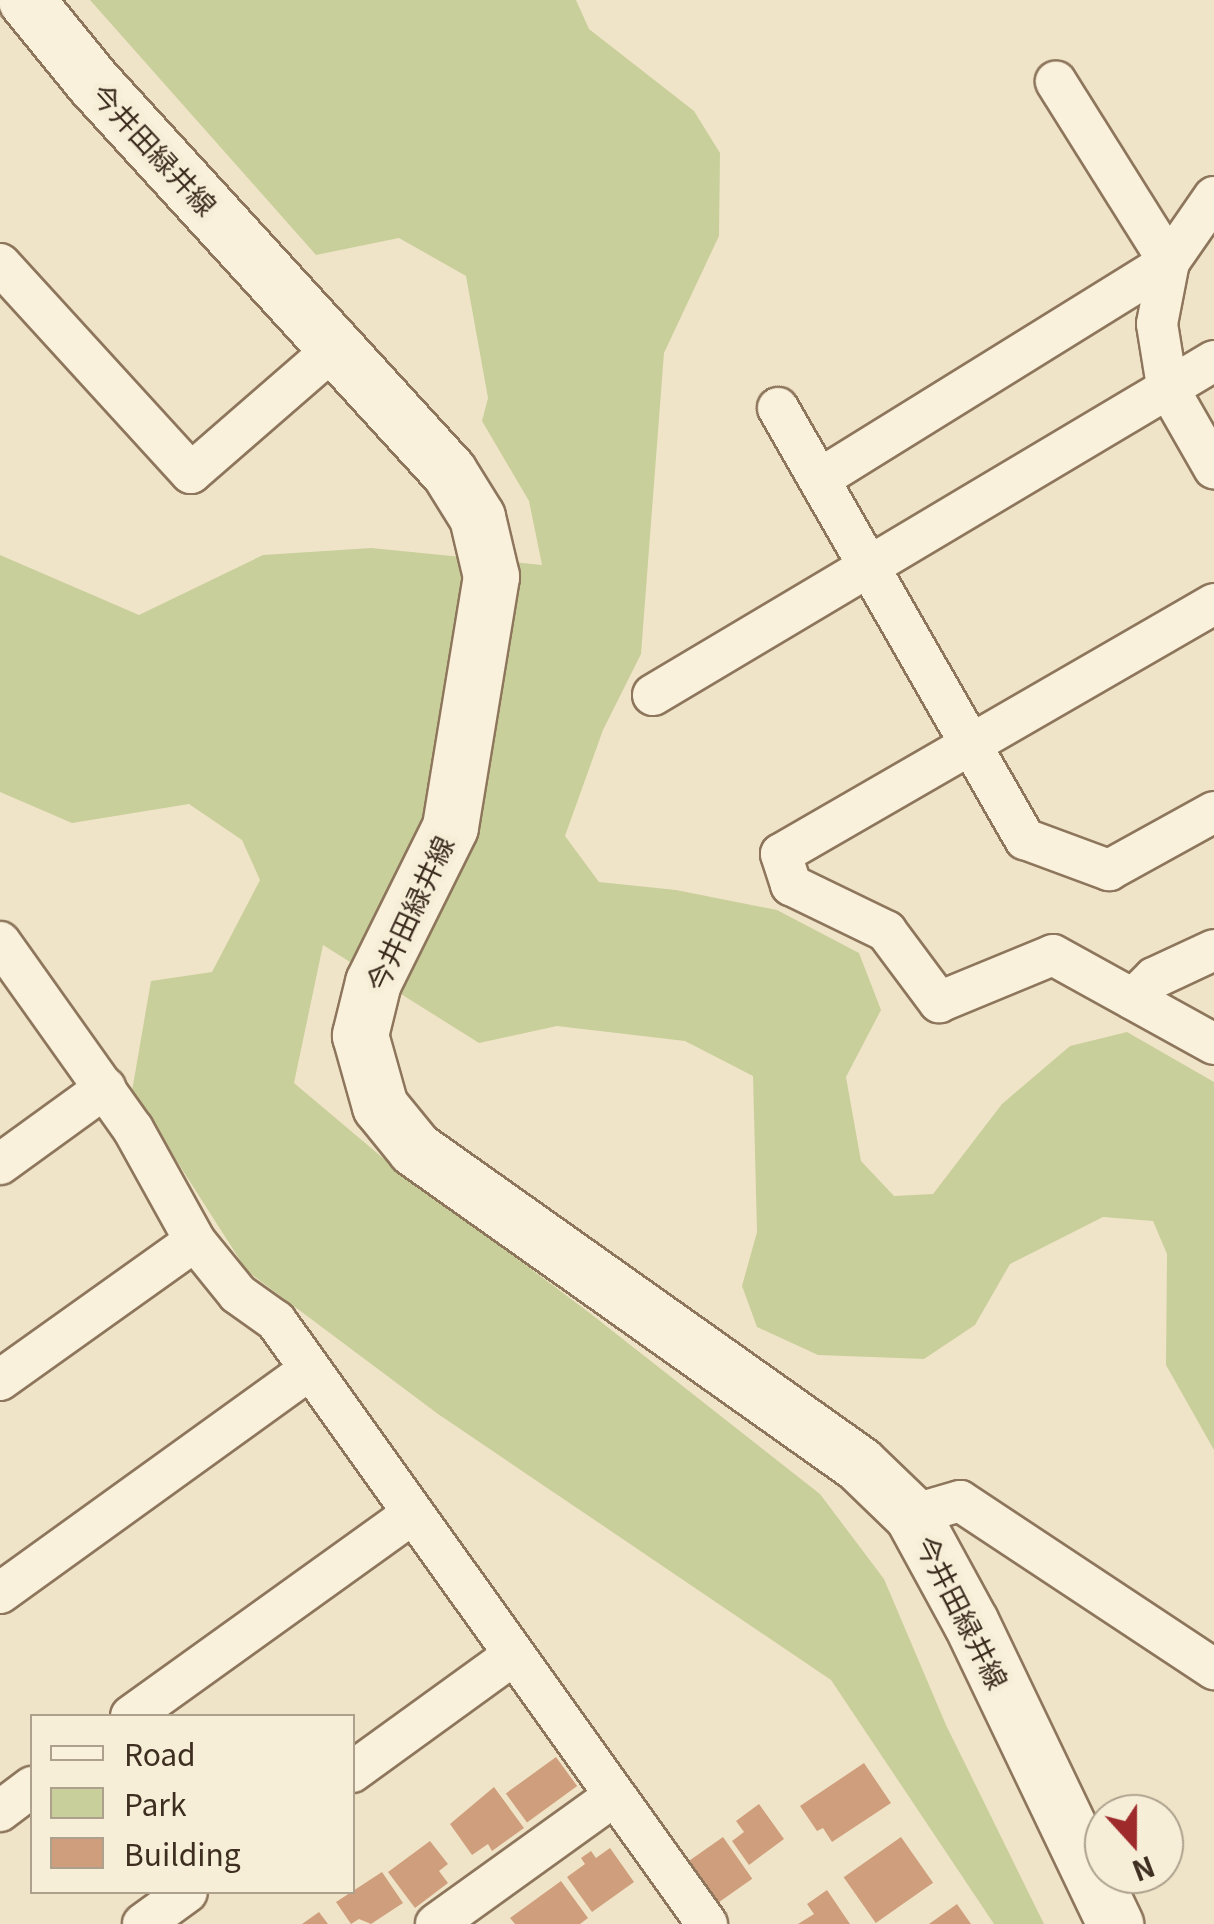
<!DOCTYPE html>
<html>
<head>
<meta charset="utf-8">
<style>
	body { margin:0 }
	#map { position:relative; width:1214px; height:1924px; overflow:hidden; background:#f0e4c8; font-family:Georgia,"Noto Sans JP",serif }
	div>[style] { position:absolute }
	.green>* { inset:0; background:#c9cf9b }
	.building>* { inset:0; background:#cf9f7d; transform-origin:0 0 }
	.roads { filter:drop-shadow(2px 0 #8d765c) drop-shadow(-2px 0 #8d765c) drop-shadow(0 2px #8d765c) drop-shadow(0 -2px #8d765c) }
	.minor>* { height:40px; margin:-20px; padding:0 20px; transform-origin:20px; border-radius:20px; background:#faf1dc }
	.secondary>* { height:55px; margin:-27.5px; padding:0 27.5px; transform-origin:27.5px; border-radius:27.5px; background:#faf1dc }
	span { translate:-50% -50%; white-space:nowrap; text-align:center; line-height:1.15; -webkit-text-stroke:10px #f7eed8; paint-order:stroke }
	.street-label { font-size:28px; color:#3d2e20 }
	.legend { position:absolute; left:30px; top:1714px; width:325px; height:180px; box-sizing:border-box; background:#f7eed8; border:2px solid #ada18e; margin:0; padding:12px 18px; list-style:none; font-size:30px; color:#3d2e20 }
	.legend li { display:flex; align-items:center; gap:20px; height:50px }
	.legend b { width:50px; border:2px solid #ada18e }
	.north { position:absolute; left:1084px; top:1794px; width:100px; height:100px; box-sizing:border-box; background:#f7eed8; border:2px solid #ada18e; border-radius:50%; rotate:159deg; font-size:28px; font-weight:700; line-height:40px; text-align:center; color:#3d2e20 }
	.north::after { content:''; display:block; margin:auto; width:35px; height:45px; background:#9e2a2b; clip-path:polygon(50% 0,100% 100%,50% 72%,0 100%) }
</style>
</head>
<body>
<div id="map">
	<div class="green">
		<i style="clip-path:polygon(90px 0,576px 0,589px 29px,694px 111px,720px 153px,719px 236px,664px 353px,641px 654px,603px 730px,565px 836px,599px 882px,676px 890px,777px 910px,859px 953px,881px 1010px,846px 1077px,861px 1161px,894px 1196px,933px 1194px,1002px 1104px,1070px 1046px,1127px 1032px,1214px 1082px,1214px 1450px,1166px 1365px,1167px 1254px,1153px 1221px,1103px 1217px,1010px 1264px,975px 1325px,924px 1359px,818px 1355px,757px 1327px,742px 1286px,757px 1232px,753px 1076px,685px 1041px,557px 1026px,479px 1043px,323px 945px,294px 1083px,383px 1158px,591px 1314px,820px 1494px,884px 1579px,946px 1725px,1044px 1924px,994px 1924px,831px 1680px,438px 1414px,247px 1271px,132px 1091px,151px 981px,212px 972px,260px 880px,242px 840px,189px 804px,72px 823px,0 792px,0 555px,139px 615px,263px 555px,371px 548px,542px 565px,529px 501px,482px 421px,488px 398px,466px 276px,399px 238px,316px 255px)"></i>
	</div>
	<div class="building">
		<i style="left:556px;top:1757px;width:36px;height:62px;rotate:54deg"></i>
		<i style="clip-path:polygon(864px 1763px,891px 1803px,832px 1842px,823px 1828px,817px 1831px,800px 1806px)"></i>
		<i style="clip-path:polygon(494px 1787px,524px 1828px,492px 1851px,488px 1844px,472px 1855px,450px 1824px)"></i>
		<i style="clip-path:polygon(759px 1804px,784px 1839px,749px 1865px,732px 1841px,744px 1832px,736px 1821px)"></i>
		<i style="left:723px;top:1837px;width:51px;height:43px;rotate:55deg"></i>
		<i style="left:901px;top:1837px;width:56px;height:70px;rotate:55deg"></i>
		<i style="clip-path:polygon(430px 1841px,448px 1864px,439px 1871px,448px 1883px,415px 1908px,388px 1872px)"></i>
		<i style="clip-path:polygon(610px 1848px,634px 1882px,592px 1912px,567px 1877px,585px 1864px,581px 1858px,591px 1851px,596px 1858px)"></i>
		<i style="clip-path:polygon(382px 1872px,403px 1903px,371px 1924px,359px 1919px,351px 1924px,336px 1902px)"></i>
		<i style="clip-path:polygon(561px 1881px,588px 1918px,580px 1924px,515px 1924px,510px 1918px)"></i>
		<i style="clip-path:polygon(827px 1890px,850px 1924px,798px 1924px,814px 1914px,807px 1904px)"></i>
		<i style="clip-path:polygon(957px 1904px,971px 1924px,929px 1924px)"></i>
		<i style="clip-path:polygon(319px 1912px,328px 1924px,302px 1924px)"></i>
	</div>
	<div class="roads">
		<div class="minor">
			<i style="left:1214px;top:197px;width:79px;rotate:124.7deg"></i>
			<i style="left:1169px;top:262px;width:63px;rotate:101deg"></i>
			<i style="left:1157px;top:324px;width:63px;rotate:80.8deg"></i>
			<i style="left:1167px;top:386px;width:95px;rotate:60.2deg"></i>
			<i style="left:0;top:264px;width:283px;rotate:47.6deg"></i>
			<i style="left:191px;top:473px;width:194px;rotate:-41deg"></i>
			<i style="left:778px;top:408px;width:497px;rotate:60.2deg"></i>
			<i style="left:1025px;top:839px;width:90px;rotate:20.3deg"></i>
			<i style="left:1109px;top:870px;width:120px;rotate:-28.9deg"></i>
			<i style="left:821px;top:478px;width:410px;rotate:-31.8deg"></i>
			<i style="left:1169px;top:262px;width:213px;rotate:-122.1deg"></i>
			<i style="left:1214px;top:604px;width:500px;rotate:150deg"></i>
			<i style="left:781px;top:854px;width:33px;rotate:72deg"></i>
			<i style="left:791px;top:885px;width:106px;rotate:25.8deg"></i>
			<i style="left:886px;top:931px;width:89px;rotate:53.3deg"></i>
			<i style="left:939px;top:1002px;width:123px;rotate:-22.4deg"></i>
			<i style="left:1053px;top:955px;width:184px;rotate:28.9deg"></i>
			<i style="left:653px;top:695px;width:653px;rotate:-30.77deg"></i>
			<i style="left:0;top:942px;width:229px;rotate:54.6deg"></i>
			<i style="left:133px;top:1129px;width:128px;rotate:61deg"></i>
			<i style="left:195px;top:1241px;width:68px;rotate:50.9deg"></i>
			<i style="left:238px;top:1294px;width:47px;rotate:35.4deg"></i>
			<i style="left:276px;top:1321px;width:741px;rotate:54.44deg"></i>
			<i style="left:1133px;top:999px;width:30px;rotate:-45deg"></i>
			<i style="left:1154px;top:978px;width:66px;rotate:-25deg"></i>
			<i style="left:0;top:1164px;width:130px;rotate:-35.9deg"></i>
			<i style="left:0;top:1380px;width:239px;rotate:-35.5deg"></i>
			<i style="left:912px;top:1515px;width:50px;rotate:-16.3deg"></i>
			<i style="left:960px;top:1501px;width:305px;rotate:33.5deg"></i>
			<i style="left:0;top:1593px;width:381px;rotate:-35.8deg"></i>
			<i style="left:131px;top:1716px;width:345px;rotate:-35.7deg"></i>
			<i style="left:352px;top:1772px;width:198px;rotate:-35.9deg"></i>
			<i style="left:0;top:1811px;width:40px;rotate:-37deg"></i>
			<i style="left:143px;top:1924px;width:54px;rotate:-36deg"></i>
			<i style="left:436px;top:1924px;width:218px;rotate:-35.7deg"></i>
		</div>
		<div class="secondary">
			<i style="left:26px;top:0;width:104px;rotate:50.8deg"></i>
			<i style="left:92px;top:81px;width:529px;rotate:47.6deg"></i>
			<i style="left:449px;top:472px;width:53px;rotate:58.1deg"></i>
			<i style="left:477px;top:517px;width:61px;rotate:76.7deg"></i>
			<i style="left:491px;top:576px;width:254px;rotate:99.3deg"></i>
			<i style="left:450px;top:827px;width:173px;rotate:116.4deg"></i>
			<i style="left:373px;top:982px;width:55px;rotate:103.8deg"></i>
			<i style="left:360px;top:1035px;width:74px;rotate:74.3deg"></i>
			<i style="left:380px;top:1106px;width:55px;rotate:50.9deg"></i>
			<i style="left:415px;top:1149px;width:544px;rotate:35.35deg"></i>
			<i style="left:859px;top:1464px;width:74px;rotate:43.9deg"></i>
			<i style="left:912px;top:1515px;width:123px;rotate:61.4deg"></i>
			<i style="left:971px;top:1623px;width:334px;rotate:64.4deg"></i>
		</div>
	</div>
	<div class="street-label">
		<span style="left:155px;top:149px;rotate:47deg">今井田緑井線</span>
		<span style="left:409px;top:913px;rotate:-65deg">今井田緑井線</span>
		<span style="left:963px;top:1612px;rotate:63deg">今井田緑井線</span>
	</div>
	<ul class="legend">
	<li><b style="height:12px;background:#faf1dc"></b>Road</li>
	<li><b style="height:28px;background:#c9cf9b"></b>Park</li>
	<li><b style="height:28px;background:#cf9f7d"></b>Building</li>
	</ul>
	<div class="north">N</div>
</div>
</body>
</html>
